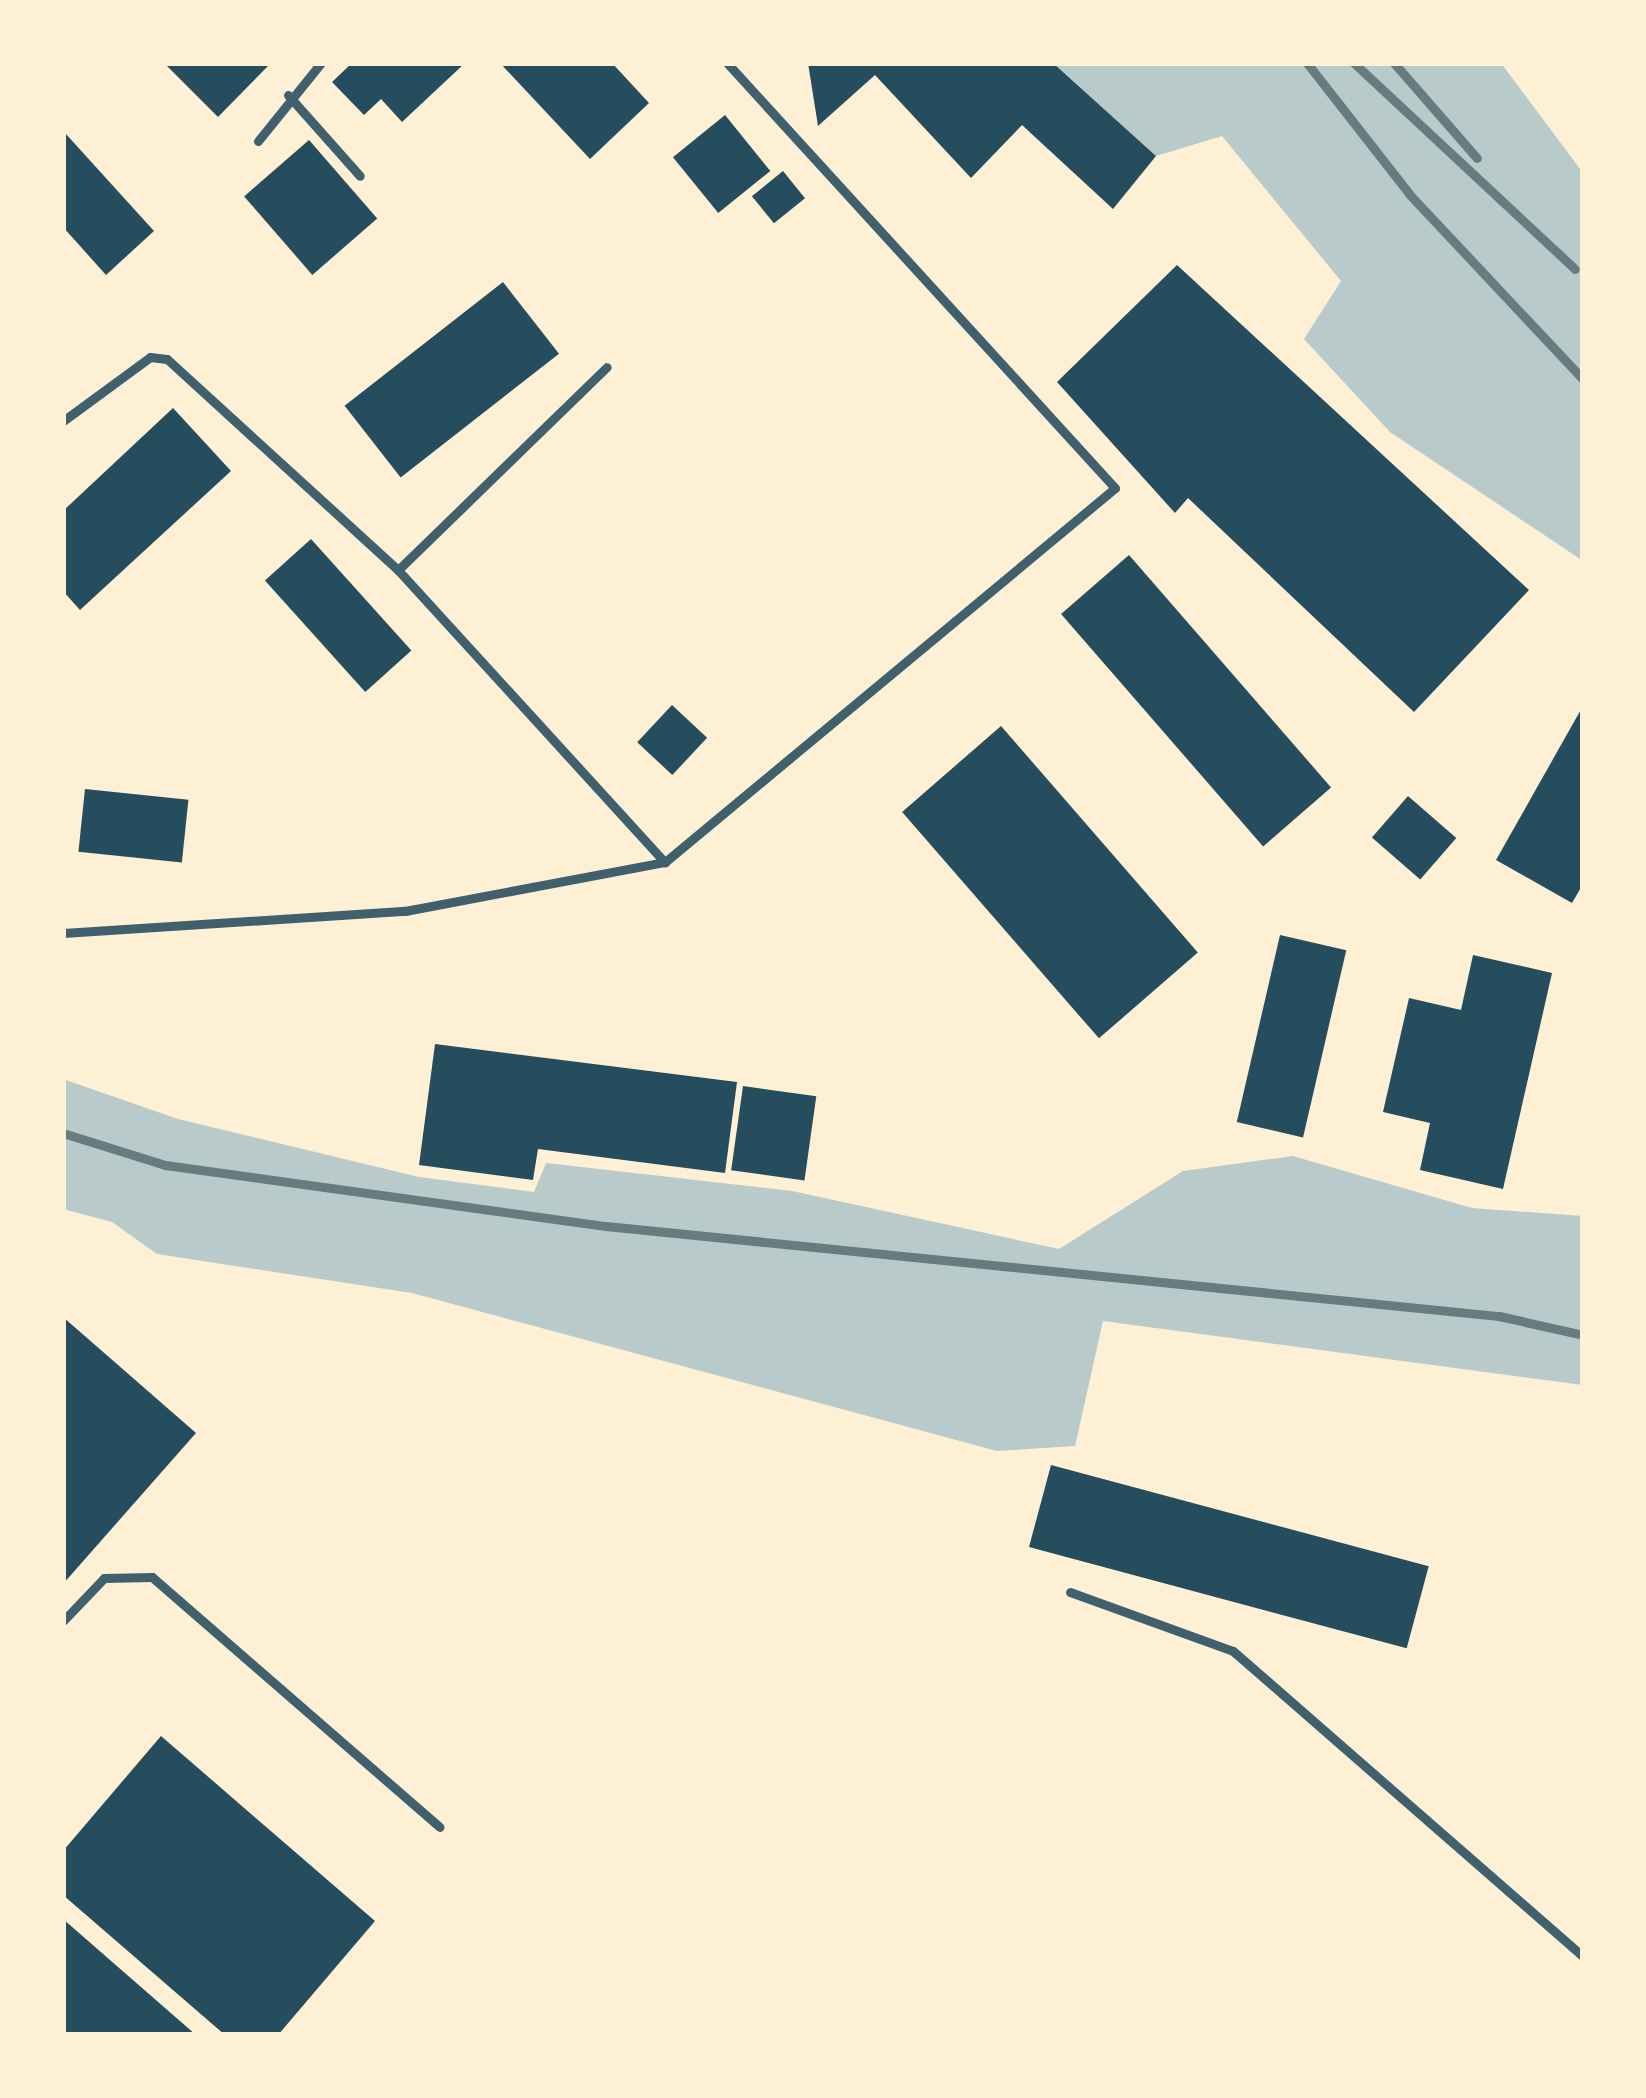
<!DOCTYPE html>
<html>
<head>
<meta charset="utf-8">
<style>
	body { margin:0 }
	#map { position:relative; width:1646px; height:2098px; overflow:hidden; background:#fdf0d5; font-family:"Nunito Sans",sans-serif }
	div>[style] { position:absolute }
	.green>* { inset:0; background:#b9caca }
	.building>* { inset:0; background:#264d5e; transform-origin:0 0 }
	.service>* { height:9px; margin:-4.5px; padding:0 4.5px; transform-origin:4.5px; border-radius:4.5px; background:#3f606c }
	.rail>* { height:9px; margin:-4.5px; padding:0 4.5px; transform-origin:4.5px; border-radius:4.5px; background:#657d81 }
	span { translate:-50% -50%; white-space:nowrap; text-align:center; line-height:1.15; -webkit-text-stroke:9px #fdf0d5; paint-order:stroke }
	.frame { position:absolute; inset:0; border:66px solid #fdf0d5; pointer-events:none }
</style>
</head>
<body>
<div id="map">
	<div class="green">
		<i style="clip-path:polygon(1053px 63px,1501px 63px,1583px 173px,1583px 561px,1390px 432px,1304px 339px,1341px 281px,1222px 136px,1156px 156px)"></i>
		<i style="clip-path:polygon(63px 1079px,178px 1119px,419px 1177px,534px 1192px,546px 1163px,792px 1191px,1059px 1249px,1183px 1171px,1293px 1156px,1472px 1208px,1583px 1216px,1583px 1385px,1103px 1321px,1075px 1446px,997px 1451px,412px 1293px,157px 1254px,112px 1222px,63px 1209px)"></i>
	</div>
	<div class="building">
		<i style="clip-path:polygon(164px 63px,271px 63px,218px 117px)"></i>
		<i style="clip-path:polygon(352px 63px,465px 63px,402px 122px,381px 99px,364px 115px,332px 82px)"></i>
		<i style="clip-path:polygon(500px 63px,612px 63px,649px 103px,590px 159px)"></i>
		<i style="clip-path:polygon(808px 63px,1053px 63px,1156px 156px,1113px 209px,1022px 125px,971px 178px,875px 75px,818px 126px)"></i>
		<i style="left:725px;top:115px;width:72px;height:67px;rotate:51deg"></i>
		<i style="clip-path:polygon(65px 133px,154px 231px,106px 275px,63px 227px)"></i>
		<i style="left:309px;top:140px;width:104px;height:86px;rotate:49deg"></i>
		<i style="left:783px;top:171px;width:35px;height:40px;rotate:51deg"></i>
		<i style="clip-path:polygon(1177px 265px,1529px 590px,1414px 712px,1188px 498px,1175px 513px,1057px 382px)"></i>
		<i style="left:503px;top:282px;width:91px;height:201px;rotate:52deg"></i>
		<i style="clip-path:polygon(173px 408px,231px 471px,80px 610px,63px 591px,63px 511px)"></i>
		<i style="left:311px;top:539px;width:150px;height:62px;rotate:48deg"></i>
		<i style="left:1129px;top:555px;width:308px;height:90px;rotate:49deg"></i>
		<i style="left:672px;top:705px;width:48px;height:51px;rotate:43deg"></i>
		<i style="clip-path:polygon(1583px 706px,1583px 884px,1572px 903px,1496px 860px)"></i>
		<i style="left:1001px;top:726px;width:300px;height:131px;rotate:49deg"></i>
		<i style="left:85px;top:789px;width:104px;height:63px;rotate:6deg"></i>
		<i style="left:1408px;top:796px;width:64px;height:55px;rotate:41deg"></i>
		<i style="left:1280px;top:935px;width:68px;height:192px;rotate:13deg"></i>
		<i style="clip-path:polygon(1473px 955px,1552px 973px,1503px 1189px,1420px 1170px,1430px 1123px,1383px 1112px,1409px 998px,1461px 1010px)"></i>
		<i style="clip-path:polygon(435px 1044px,737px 1082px,725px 1173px,538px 1149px,533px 1180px,419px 1165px)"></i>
		<i style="left:743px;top:1086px;width:74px;height:85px;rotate:8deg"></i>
		<i style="clip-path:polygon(63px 1317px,196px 1433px,63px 1584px)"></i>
		<i style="left:1051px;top:1465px;width:391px;height:85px;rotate:15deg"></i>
		<i style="clip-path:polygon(161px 1736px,375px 1921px,278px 2035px,225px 2035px,63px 1895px,63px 1851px)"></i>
		<i style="clip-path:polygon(63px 1919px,196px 2035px,63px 2035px)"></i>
	</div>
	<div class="service">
		<i style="left:288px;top:95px;width:108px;rotate:48.4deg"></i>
		<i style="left:258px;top:141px;width:100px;rotate:-51.1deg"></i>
		<i style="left:63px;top:421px;width:108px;rotate:-36.3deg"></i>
		<i style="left:150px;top:357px;width:17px;rotate:7deg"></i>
		<i style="left:167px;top:359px;width:313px;rotate:42.4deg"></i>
		<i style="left:398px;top:570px;width:291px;rotate:-44.2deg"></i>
		<i style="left:398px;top:570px;width:396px;rotate:47.6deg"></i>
		<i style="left:63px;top:933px;width:343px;rotate:-3.7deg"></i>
		<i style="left:405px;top:911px;width:265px;rotate:-10.7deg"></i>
		<i style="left:665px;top:862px;width:585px;rotate:-39.73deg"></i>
		<i style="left:1115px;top:488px;width:575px;rotate:-132.39deg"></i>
		<i style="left:1070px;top:1592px;width:173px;rotate:19.9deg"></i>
		<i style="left:1233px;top:1651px;width:464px;rotate:41.1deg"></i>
		<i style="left:63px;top:1621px;width:59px;rotate:-46.4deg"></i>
		<i style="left:104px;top:1578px;width:48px;rotate:-1.2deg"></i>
		<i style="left:152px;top:1577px;width:381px;rotate:41deg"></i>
		<i style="left:1582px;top:2035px;width:1px;rotate:-45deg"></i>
	</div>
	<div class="rail">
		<i style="left:1307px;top:63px;width:167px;rotate:52deg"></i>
		<i style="left:1410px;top:195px;width:253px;rotate:46.8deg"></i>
		<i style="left:1354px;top:63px;width:302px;rotate:43deg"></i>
		<i style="left:1394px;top:63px;width:126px;rotate:48.9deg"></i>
		<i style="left:63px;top:1133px;width:107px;rotate:17.4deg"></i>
		<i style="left:165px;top:1165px;width:445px;rotate:7.9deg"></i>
		<i style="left:606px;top:1226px;width:898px;rotate:5.76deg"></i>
		<i style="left:1499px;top:1316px;width:86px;rotate:12.7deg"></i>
	</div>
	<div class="frame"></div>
</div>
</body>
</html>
